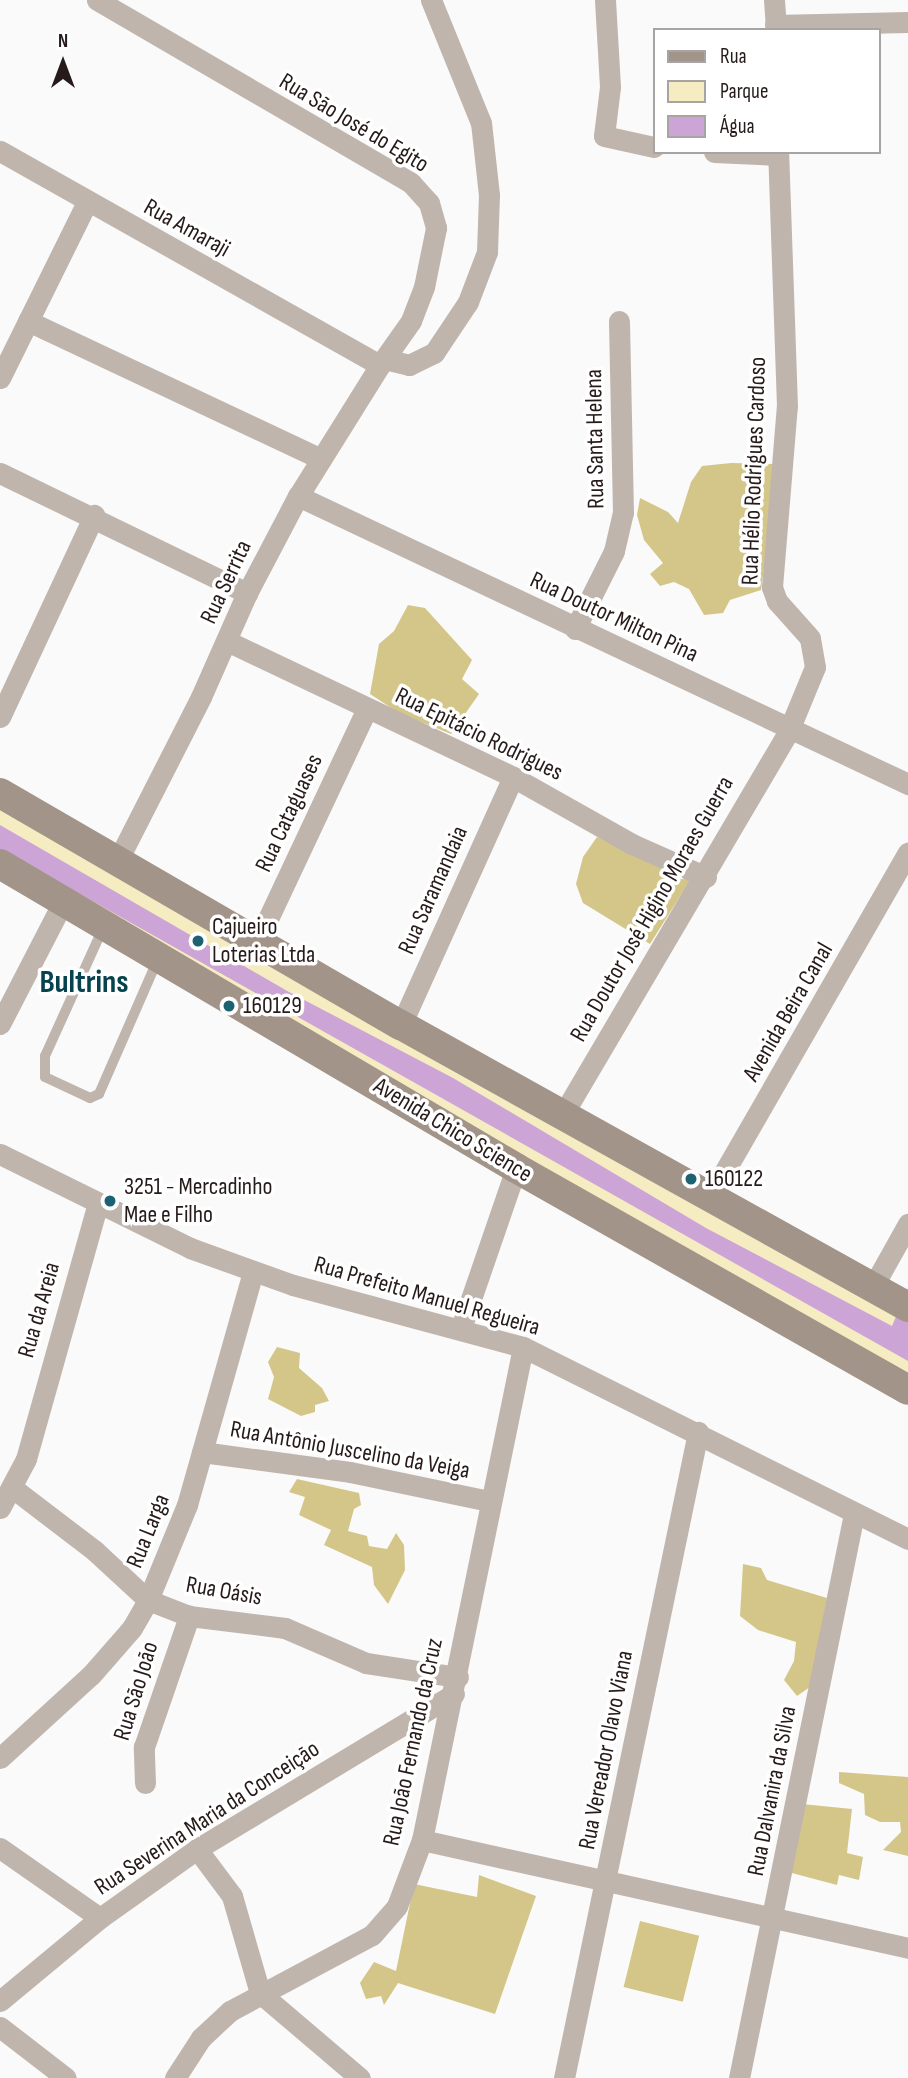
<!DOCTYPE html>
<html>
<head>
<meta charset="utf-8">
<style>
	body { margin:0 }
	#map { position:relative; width:908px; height:2078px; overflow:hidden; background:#fafafa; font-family:"Sofia Sans Condensed",sans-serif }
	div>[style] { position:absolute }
	.green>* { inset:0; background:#f6ecc2 }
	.forest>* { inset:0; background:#d4c689; transform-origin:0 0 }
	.water>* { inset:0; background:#cca5d6 }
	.lane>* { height:10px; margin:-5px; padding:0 5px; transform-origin:5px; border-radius:5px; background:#bfb5ad }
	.street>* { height:21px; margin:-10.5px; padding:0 10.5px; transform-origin:10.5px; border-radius:10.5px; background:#bfb5ad }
	.secondary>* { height:30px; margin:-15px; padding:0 15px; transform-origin:15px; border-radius:15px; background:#a29488 }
	.dots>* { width:19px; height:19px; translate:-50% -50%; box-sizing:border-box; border:4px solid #fff; border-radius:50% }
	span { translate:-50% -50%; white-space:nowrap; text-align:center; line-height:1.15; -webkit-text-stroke:7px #fff; paint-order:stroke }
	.street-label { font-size:24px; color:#261b1a }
	.poi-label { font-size:24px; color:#261b1a }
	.left { translate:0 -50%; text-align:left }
	.district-label { font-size:32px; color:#06434f; font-weight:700 }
	.legend { position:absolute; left:653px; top:28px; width:228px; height:126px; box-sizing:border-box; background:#fff; border:2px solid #a8a4a3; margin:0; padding:9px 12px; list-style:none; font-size:21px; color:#261b1a }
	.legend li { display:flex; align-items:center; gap:14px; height:35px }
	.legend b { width:35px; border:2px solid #a8a4a3 }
	.north { position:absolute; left:28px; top:28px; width:70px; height:70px; -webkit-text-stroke:5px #fff; paint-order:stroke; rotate:0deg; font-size:19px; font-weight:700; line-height:28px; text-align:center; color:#261b1a }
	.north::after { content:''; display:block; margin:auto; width:24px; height:32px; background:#261b1a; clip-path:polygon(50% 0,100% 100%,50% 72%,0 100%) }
</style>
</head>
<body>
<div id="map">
	<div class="green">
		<i style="clip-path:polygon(0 801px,908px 1316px,908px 1384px,0 857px)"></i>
	</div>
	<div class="forest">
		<i style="clip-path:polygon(731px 463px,778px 464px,761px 590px,730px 600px,723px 613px,704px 615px,689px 589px,674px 582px,660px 586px,650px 574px,663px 563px,644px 540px,637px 515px,640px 498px,668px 512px,678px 523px,691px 482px,702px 466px)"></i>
		<i style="clip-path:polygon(408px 605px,425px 608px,472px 660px,462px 679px,479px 694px,451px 734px,399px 713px,370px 694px,379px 644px,394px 631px)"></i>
		<i style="clip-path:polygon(597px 837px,691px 879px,650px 944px,583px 903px,576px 884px,583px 857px)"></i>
		<i style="clip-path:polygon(277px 1347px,300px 1353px,299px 1368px,322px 1388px,329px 1401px,315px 1405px,315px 1412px,301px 1416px,268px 1399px,274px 1377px,268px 1362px)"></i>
		<i style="clip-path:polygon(297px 1479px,359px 1493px,361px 1505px,354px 1509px,348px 1531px,367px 1536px,369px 1546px,387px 1549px,396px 1533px,404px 1545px,405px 1570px,388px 1604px,374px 1585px,372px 1567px,324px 1545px,331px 1530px,299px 1515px,305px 1497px,289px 1492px)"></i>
		<i style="clip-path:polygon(743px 1564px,761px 1568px,767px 1580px,827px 1598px,810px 1687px,797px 1696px,784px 1680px,794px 1661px,796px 1642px,758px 1630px,740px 1616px)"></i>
		<i style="clip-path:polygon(839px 1772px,908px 1777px,908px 1856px,883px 1850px,901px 1832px,900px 1822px,880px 1822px,865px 1815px,864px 1794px,839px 1783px)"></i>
		<i style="clip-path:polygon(802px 1804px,852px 1809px,847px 1853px,863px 1857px,859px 1880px,839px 1875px,837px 1885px,788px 1872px)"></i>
		<i style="clip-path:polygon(479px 1875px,536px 1896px,495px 2014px,398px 1983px,384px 2005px,381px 1996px,366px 1999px,360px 1983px,374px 1962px,396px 1971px,414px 1884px,477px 1897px)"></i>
		<i style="left:640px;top:1921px;width:61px;height:68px;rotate:14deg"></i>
	</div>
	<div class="water">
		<i style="clip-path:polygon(0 825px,289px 992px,453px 1078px,706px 1228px,892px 1326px,908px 1288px,908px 1361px,0 849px)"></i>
	</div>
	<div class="lane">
		<i style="left:104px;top:926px;width:143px;rotate:114.4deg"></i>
		<i style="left:45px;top:1056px;width:21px;rotate:90deg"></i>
		<i style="left:45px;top:1077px;width:50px;rotate:25deg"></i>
		<i style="left:90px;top:1098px;width:10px;rotate:-24deg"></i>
		<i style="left:99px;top:1094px;width:147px;rotate:-66.4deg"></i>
	</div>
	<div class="street">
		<i style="left:97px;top:0;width:363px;rotate:30.2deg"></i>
		<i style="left:411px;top:183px;width:27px;rotate:48deg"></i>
		<i style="left:429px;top:203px;width:26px;rotate:74deg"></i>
		<i style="left:436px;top:228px;width:60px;rotate:101.5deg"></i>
		<i style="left:424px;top:287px;width:36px;rotate:111deg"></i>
		<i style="left:411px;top:321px;width:54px;rotate:125.2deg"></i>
		<i style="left:605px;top:0;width:87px;rotate:86.7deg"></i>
		<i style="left:610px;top:87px;width:49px;rotate:97deg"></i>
		<i style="left:604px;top:136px;width:51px;rotate:12.4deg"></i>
		<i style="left:774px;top:0;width:30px;rotate:86deg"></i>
		<i style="left:775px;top:25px;width:133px;rotate:-1.3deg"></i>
		<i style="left:0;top:151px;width:436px;rotate:29.4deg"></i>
		<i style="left:380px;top:365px;width:155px;rotate:122deg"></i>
		<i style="left:298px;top:496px;width:110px;rotate:117.7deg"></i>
		<i style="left:247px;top:593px;width:114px;rotate:113.9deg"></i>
		<i style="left:201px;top:697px;width:183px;rotate:117deg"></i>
		<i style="left:714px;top:152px;width:64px;rotate:2.7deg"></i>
		<i style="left:28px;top:321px;width:324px;rotate:25.2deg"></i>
		<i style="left:385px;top:359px;width:25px;rotate:14deg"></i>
		<i style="left:409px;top:365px;width:28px;rotate:-26deg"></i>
		<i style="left:434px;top:353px;width:61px;rotate:-56.3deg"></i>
		<i style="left:468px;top:302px;width:53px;rotate:-69.2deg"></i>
		<i style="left:487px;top:252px;width:57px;rotate:-88deg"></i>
		<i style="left:489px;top:195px;width:72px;rotate:-96.3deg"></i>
		<i style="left:481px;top:123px;width:133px;rotate:-112.1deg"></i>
		<i style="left:0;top:378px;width:196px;rotate:-63.7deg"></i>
		<i style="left:0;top:473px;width:275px;rotate:25.9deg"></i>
		<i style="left:298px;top:496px;width:675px;rotate:25.27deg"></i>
		<i style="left:575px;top:629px;width:87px;rotate:-63.4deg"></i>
		<i style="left:614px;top:551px;width:39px;rotate:-77deg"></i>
		<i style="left:623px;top:513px;width:192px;rotate:-91.2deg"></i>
		<i style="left:227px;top:641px;width:317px;rotate:25.4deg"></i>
		<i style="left:513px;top:777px;width:137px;rotate:29.4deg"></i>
		<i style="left:632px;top:844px;width:81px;rotate:24deg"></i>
		<i style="left:0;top:717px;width:223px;rotate:-65deg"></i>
		<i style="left:258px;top:940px;width:256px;rotate:-64.8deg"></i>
		<i style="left:0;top:1024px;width:140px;rotate:-62.7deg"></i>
		<i style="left:401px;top:1025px;width:272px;rotate:-65.7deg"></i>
		<i style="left:562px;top:1116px;width:448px;rotate:-59.5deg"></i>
		<i style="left:789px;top:730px;width:68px;rotate:-67.6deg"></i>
		<i style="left:815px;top:667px;width:29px;rotate:-100deg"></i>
		<i style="left:810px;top:638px;width:50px;rotate:-131.7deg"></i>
		<i style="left:777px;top:601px;width:15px;rotate:-110deg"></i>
		<i style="left:772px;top:587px;width:182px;rotate:-85.3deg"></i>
		<i style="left:787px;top:406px;width:254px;rotate:-92deg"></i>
		<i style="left:0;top:1154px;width:212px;rotate:26.3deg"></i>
		<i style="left:190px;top:1248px;width:109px;rotate:19.8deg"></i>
		<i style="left:293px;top:1285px;width:238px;rotate:15.1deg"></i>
		<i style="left:523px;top:1347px;width:430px;rotate:26.5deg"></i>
		<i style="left:711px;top:1195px;width:395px;rotate:-60.1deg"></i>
		<i style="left:871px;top:1290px;width:76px;rotate:-60.7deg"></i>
		<i style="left:461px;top:1328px;width:169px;rotate:-71deg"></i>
		<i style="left:202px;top:1452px;width:149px;rotate:7.7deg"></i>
		<i style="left:350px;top:1472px;width:142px;rotate:11.8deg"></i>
		<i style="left:14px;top:1489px;width:102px;rotate:37.4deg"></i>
		<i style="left:95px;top:1551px;width:72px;rotate:42.8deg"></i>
		<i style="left:148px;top:1600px;width:44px;rotate:21.3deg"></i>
		<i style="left:189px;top:1616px;width:97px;rotate:7.1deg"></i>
		<i style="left:285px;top:1628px;width:88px;rotate:23.4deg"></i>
		<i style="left:366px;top:1663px;width:93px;rotate:8.7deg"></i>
		<i style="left:0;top:1508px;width:55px;rotate:-62deg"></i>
		<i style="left:26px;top:1459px;width:266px;rotate:-74.3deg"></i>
		<i style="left:0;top:1758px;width:123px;rotate:-42.4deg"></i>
		<i style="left:91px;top:1675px;width:62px;rotate:-48.9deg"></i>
		<i style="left:132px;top:1628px;width:32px;rotate:-60deg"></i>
		<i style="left:148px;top:1600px;width:103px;rotate:-67.7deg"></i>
		<i style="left:187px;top:1505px;width:243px;rotate:-74.2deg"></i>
		<i style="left:145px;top:1783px;width:36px;rotate:-92deg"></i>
		<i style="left:144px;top:1747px;width:139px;rotate:-71deg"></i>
		<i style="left:422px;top:1840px;width:498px;rotate:12.5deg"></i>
		<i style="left:0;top:1848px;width:122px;rotate:35deg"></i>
		<i style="left:197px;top:1849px;width:59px;rotate:53.3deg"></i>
		<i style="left:232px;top:1896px;width:101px;rotate:73.9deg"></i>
		<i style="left:260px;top:1993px;width:131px;rotate:40.4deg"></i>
		<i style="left:0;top:2001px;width:130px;rotate:-39.7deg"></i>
		<i style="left:100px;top:1918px;width:119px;rotate:-35.4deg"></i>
		<i style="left:197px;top:1849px;width:300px;rotate:-31.1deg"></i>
		<i style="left:0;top:2027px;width:83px;rotate:37.7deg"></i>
		<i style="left:175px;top:2078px;width:48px;rotate:-57deg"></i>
		<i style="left:201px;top:2038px;width:40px;rotate:-43deg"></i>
		<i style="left:230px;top:2011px;width:161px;rotate:-28.2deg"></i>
		<i style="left:372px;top:1935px;width:38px;rotate:-49deg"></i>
		<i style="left:397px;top:1906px;width:71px;rotate:-69.3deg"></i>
		<i style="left:422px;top:1840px;width:503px;rotate:-78.42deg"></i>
		<i style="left:564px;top:2078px;width:660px;rotate:-78.28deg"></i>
		<i style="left:739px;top:2078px;width:576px;rotate:-78.48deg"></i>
	</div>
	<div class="secondary">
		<i style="left:0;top:793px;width:463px;rotate:30.1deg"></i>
		<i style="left:401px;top:1025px;width:580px;rotate:29.08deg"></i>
		<i style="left:0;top:864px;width:599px;rotate:30.5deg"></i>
		<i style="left:516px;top:1168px;width:450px;rotate:29.5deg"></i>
	</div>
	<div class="dots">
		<i style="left:198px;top:941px;background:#1c6273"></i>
		<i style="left:229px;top:1006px;background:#1c6273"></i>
		<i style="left:691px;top:1179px;background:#1c6273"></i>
		<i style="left:110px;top:1201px;background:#1c6273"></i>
	</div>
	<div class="street-label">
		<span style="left:354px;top:123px;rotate:31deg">Rua São José do Egito</span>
		<span style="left:187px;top:228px;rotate:29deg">Rua Amaraji</span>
		<span style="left:595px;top:439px;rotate:-91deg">Rua Santa Helena</span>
		<span style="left:754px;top:471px;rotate:-88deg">Rua Hélio Rodrigues Cardoso</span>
		<span style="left:226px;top:582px;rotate:-65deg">Rua Serrita</span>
		<span style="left:614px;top:617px;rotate:25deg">Rua Doutor Milton Pina</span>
		<span style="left:479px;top:734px;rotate:26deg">Rua Epitácio Rodrigues</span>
		<span style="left:289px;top:813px;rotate:-65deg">Rua Cataguases</span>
		<span style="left:433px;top:890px;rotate:-66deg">Rua Saramandaia</span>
		<span style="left:652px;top:909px;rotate:-60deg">Rua Doutor José Higino Moraes Guerra</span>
		<span style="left:788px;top:1012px;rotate:-60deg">Avenida Beira Canal</span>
		<span style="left:453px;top:1130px;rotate:31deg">Avenida Chico Science</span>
		<span style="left:427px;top:1296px;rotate:16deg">Rua Prefeito Manuel Regueira</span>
		<span style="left:39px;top:1310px;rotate:-74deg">Rua da Areia</span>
		<span style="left:350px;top:1450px;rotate:10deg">Rua Antônio Juscelino da Veiga</span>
		<span style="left:148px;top:1531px;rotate:-68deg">Rua Larga</span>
		<span style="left:224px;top:1591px;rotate:10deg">Rua Oásis</span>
		<span style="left:136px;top:1691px;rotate:-73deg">Rua São João</span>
		<span style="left:413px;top:1742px;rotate:-78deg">Rua João Fernando da Cruz</span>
		<span style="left:606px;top:1750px;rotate:-79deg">Rua Vereador Olavo Viana</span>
		<span style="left:772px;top:1791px;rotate:-79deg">Rua Dalvanira da Silva</span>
		<span style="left:207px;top:1818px;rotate:-33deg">Rua Severina Maria da Conceição</span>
	</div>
	<div class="poi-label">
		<span class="left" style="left:212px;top:941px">Cajueiro<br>Loterias Ltda</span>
		<span class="left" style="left:243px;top:1006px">160129</span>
		<span class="left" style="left:705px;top:1179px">160122</span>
		<span class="left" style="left:124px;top:1201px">3251 - Mercadinho<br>Mae e Filho</span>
	</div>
	<div class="district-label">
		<span style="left:84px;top:983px">Bultrins</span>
	</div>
	<ul class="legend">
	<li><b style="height:9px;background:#a29488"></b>Rua</li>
	<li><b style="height:19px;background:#f6ecc2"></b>Parque</li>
	<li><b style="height:19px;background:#cca5d6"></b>Água</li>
	</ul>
	<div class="north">N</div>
</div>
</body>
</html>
